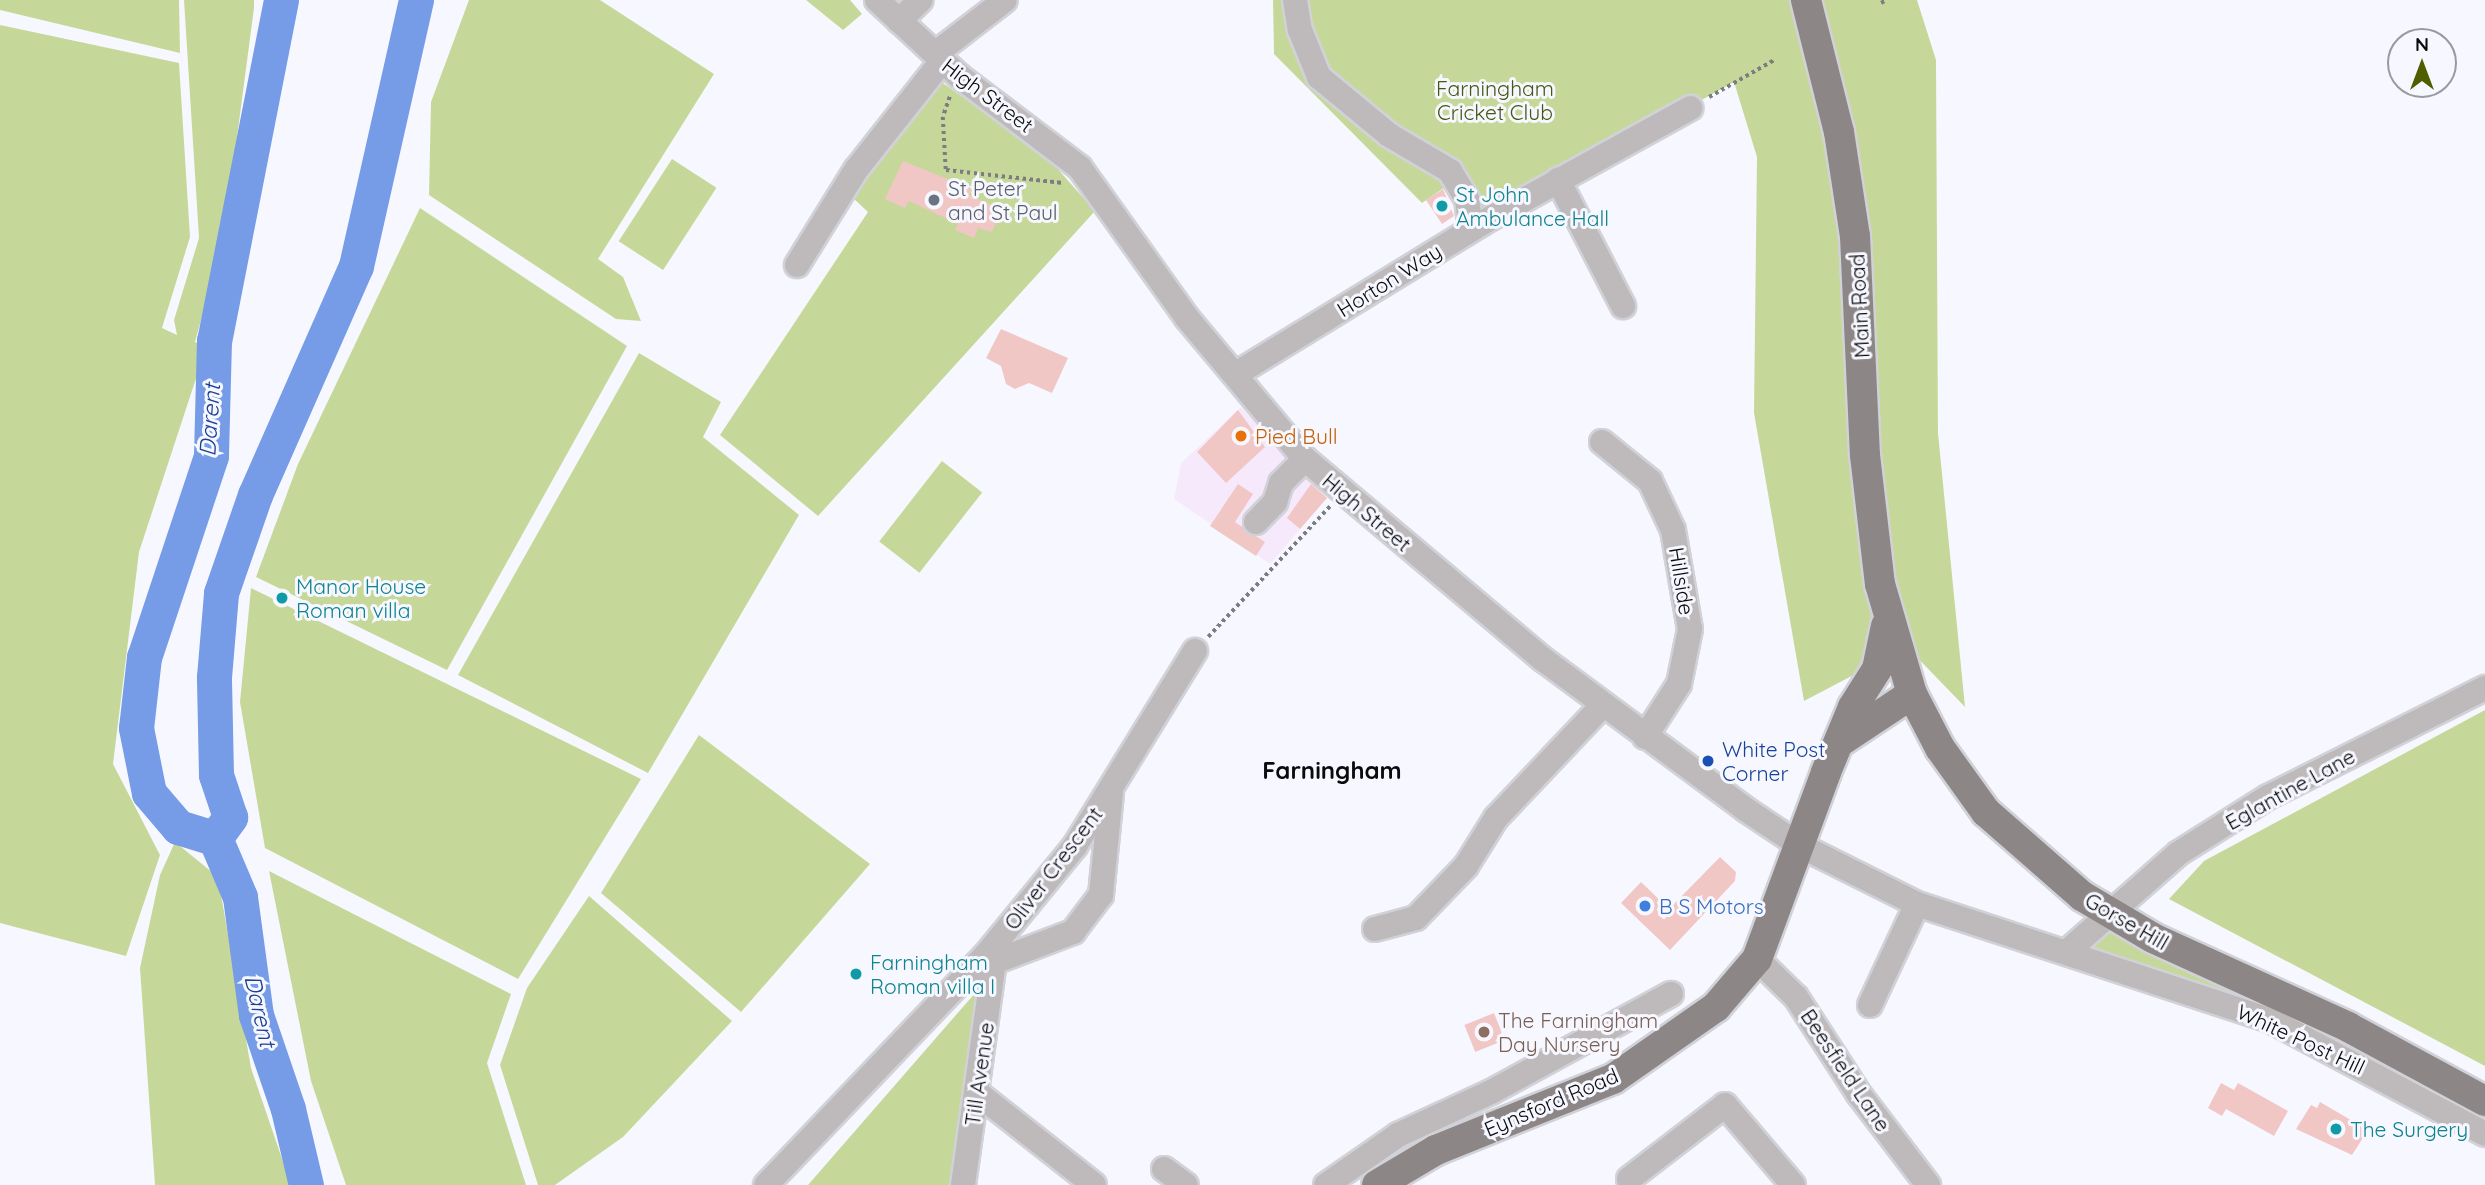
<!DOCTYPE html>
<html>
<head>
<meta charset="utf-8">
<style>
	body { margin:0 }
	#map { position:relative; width:2485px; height:1185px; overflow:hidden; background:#f7f8ff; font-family:Quicksand,sans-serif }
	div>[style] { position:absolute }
	.commercial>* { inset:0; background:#f7e9fc }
	.green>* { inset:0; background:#c6d899; transform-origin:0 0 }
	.river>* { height:35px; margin:-17.5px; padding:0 17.5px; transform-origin:17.5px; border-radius:17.5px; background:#769be7 }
	.building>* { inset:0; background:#f1c7c6; transform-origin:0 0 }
	.path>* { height:3.5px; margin-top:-1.75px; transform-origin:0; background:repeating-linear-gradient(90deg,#7c7c81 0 3.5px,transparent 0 7px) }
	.roads { filter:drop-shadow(2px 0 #d1d2d8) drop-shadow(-2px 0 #d1d2d8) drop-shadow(0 2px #d1d2d8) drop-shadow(0 -2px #d1d2d8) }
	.minor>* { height:24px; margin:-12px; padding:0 12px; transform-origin:12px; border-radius:12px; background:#bebabb }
	.major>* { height:30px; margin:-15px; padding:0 15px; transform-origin:15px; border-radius:15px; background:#8d8687 }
	.dots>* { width:19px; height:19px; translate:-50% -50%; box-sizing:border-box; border:4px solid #f7f8ff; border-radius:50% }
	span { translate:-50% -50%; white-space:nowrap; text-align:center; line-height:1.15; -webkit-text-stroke:6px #f7f8ff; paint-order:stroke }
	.park-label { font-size:21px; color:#475614 }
	.street-label { font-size:21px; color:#0b0b0e }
	.worship-label { font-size:21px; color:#5b616d }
	.left { translate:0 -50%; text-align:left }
	.culture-label { font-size:21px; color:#0d838f }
	.food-label { font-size:21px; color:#c56008 }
	.transit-label { font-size:21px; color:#164399 }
	.shop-label { font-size:21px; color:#366cbe }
	.education-label { font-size:21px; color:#785e54 }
	.water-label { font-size:23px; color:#1b4098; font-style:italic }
	.quarter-label { font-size:24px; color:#0b0b0e; font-weight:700 }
	.north { position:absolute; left:2387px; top:28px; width:70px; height:70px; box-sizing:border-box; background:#f7f8ff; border:2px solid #99999f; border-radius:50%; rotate:0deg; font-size:19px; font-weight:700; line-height:28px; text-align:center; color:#0b0b0e }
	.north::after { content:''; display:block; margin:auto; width:24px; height:32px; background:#505e00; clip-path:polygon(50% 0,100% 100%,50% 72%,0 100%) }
</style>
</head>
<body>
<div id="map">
	<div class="commercial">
		<i style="clip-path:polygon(1241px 407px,1327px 498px,1270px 564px,1174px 499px,1181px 463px)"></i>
	</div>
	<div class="green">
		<i style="clip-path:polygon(0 0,179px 0,180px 53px,0 10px)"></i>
		<i style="clip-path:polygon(184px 0,254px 0,254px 8px,224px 236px,195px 342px,206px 348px,139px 552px,113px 764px,160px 855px,126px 956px,0 923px,0 25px,179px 63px,190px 237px,162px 328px,177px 335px,174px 320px,199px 238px)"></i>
		<i style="clip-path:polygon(469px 0,600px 0,714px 74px,598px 259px,623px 277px,641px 321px,616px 319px,429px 195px,431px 102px)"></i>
		<i style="clip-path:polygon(806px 0,850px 0,862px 14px,843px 30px)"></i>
		<i style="clip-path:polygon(1273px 0,1917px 0,1936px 60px,1938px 433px,1965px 707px,1907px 647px,1804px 701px,1754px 413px,1757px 157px,1734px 82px,1471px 228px,1445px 187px,1422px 203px,1274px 54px)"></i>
		<i style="clip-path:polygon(933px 76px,1048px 158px,1095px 211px,818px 516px,720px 435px,868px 212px,853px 198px)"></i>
		<i style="left:672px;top:159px;width:53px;height:98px;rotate:33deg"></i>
		<i style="clip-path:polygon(420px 208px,627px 346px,447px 670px,256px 577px,298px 464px)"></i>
		<i style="clip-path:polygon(639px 353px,721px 402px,703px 437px,799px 515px,648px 773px,458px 675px)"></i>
		<i style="left:942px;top:461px;width:51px;height:102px;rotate:38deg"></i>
		<i style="clip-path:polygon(251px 588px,641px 779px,518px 979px,265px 848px,240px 702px)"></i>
		<i style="clip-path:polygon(2485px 710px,2485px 1066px,2169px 899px,2204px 861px)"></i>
		<i style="clip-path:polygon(699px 735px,870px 864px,741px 1012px,601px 893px)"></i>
		<i style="clip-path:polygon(175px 842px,218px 877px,251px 1068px,291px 1185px,155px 1185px,140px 968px,160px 875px)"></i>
		<i style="clip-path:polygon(269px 871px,511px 994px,487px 1063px,526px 1185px,346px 1185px,311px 1081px)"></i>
		<i style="clip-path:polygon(589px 896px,732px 1021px,623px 1137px,555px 1185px,538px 1185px,500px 1065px,527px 988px)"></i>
		<i style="clip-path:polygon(2104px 913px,2485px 1107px,2485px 1129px,2340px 1052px,2071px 950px)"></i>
		<i style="clip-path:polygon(989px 977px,964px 1185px,808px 1185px)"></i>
	</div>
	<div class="river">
		<i style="left:281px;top:0;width:347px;rotate:101.1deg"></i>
		<i style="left:214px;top:340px;width:116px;rotate:91.5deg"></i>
		<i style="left:211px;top:456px;width:212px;rotate:108.4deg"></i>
		<i style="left:144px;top:657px;width:71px;rotate:96.4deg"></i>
		<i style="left:136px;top:728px;width:66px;rotate:78.7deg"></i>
		<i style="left:149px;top:793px;width:45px;rotate:49.5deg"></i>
		<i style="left:178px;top:827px;width:39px;rotate:17deg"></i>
		<i style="left:215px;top:838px;width:64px;rotate:67deg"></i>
		<i style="left:240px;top:897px;width:119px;rotate:82.3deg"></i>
		<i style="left:256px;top:1015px;width:99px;rotate:71.2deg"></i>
		<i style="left:288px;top:1109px;width:78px;rotate:76.7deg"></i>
		<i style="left:215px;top:838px;width:26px;rotate:-54deg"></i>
		<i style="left:230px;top:817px;width:44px;rotate:-108.4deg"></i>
		<i style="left:216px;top:775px;width:98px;rotate:-91.2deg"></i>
		<i style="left:214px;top:677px;width:84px;rotate:-85.2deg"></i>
		<i style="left:221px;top:593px;width:104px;rotate:-70.9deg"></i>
		<i style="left:255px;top:495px;width:250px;rotate:-66.2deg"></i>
		<i style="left:356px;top:266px;width:273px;rotate:-77.3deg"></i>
	</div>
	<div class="building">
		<i style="clip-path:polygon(903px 161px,972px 189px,969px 195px,1002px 210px,992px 232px,978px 228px,974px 238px,955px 230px,958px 224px,909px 201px,905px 208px,885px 199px)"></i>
		<i style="clip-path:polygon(1443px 189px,1454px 216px,1442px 224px,1426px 200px)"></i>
		<i style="clip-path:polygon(1001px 329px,1068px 358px,1052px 393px,1029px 383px,1015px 389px,1006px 384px,1001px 366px,986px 358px)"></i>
		<i style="clip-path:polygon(1238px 410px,1265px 447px,1226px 483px,1197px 452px)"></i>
		<i style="clip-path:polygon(1238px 484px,1253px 494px,1235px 522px,1265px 542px,1256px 556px,1210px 526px)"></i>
		<i style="clip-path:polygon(1311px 484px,1327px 498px,1300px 529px,1287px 518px)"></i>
		<i style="clip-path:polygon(1720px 857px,1736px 872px,1735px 881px,1670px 950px,1621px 903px,1641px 882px,1669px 909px)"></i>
		<i style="left:1494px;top:1013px;width:29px;height:32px;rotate:68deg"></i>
		<i style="clip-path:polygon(2221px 1083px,2234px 1090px,2238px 1083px,2288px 1111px,2274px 1136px,2226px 1109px,2222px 1116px,2208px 1108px)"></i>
		<i style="clip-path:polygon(2320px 1102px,2368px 1130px,2352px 1155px,2296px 1129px,2311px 1105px,2317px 1108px)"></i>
	</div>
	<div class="path">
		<i style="left:1881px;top:3px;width:6px;rotate:-31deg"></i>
		<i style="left:950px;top:97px;width:21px;rotate:109deg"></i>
		<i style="left:943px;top:117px;width:53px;rotate:86.8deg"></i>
		<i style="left:946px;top:170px;width:118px;rotate:6.3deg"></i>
		<i style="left:1709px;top:97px;width:75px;rotate:-29.6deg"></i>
		<i style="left:1208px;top:637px;width:179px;rotate:-47deg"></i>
	</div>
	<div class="roads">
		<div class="minor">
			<i style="left:877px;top:0;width:112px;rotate:42.8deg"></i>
			<i style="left:959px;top:76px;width:152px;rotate:37.2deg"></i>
			<i style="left:1080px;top:168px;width:184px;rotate:54.5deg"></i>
			<i style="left:1187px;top:318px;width:184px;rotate:50.1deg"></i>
			<i style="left:1305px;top:459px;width:312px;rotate:40.1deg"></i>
			<i style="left:1544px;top:660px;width:250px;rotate:36.5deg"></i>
			<i style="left:1745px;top:809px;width:65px;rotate:33.7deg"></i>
			<i style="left:1799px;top:845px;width:132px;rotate:26.6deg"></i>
			<i style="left:1917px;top:904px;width:372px;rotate:18.2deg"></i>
			<i style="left:2270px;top:1020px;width:243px;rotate:27.9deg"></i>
			<i style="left:1295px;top:0;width:30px;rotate:81deg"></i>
			<i style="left:1300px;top:30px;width:51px;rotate:68deg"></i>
			<i style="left:1319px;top:77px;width:91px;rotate:39.6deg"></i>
			<i style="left:1389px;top:135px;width:71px;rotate:30.5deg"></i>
			<i style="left:1450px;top:171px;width:33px;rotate:59deg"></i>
			<i style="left:1467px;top:199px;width:31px;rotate:83deg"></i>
			<i style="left:899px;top:21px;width:30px;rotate:-44deg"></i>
			<i style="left:935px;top:54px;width:88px;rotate:-37.6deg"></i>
			<i style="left:1558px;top:180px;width:142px;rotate:62.7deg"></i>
			<i style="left:797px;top:265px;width:112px;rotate:-58.2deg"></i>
			<i style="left:856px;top:170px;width:139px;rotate:-51.7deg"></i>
			<i style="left:1236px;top:374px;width:289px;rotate:-31.5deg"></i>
			<i style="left:1482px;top:223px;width:238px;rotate:-28.9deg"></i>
			<i style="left:1602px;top:442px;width:62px;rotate:39.1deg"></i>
			<i style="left:1650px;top:481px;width:54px;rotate:64.9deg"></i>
			<i style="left:1673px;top:530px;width:100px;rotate:80.3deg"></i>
			<i style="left:1690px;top:629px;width:56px;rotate:101.3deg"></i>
			<i style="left:1679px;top:684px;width:63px;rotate:122.7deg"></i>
			<i style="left:1256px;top:522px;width:28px;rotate:-46deg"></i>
			<i style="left:1275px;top:502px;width:20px;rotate:-72deg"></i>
			<i style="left:1281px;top:483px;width:34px;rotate:-45deg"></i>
			<i style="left:1375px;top:929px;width:42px;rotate:-15deg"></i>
			<i style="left:1416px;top:918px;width:72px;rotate:-46.1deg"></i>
			<i style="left:1466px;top:866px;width:57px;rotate:-58deg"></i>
			<i style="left:1496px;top:818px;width:156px;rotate:-46.6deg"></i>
			<i style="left:2070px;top:949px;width:145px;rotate:-41.4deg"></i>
			<i style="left:2179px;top:853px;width:105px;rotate:-32.2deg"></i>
			<i style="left:2268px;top:797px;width:243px;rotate:-26.7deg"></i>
			<i style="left:1757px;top:959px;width:54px;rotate:44.3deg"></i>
			<i style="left:1796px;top:997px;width:114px;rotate:57.1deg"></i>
			<i style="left:1858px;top:1093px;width:116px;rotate:52.7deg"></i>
			<i style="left:994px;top:962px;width:85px;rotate:-20.8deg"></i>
			<i style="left:1073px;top:932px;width:46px;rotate:-52.9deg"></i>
			<i style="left:1101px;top:895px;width:102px;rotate:-84.4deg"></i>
			<i style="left:1870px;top:1005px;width:111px;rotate:-65deg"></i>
			<i style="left:976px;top:1092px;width:150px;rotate:38.2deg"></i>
			<i style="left:1164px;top:1169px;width:27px;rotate:36deg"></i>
			<i style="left:1629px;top:1179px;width:121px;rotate:-37.6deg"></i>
			<i style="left:1725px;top:1105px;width:105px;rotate:49.6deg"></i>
			<i style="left:766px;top:1185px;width:317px;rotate:-46.3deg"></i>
			<i style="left:985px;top:956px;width:142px;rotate:-50.7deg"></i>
			<i style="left:1075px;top:846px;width:229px;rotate:-58.4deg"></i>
			<i style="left:963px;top:1185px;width:225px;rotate:-82.1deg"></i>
			<i style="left:1326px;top:1185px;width:88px;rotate:-34.8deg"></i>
			<i style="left:1398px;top:1135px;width:102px;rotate:-24.8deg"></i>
			<i style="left:1491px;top:1092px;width:205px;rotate:-28.6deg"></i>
		</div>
		<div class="major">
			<i style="left:1806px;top:0;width:136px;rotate:76deg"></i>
			<i style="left:1839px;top:132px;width:105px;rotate:81.3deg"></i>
			<i style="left:1855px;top:236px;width:219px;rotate:87.4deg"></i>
			<i style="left:1865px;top:455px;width:130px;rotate:83.4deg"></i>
			<i style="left:1880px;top:584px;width:115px;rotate:73.8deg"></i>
			<i style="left:1912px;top:694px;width:61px;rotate:62.6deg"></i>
			<i style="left:1940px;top:748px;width:79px;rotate:54.3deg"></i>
			<i style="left:1986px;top:812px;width:128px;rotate:41.2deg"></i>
			<i style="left:2082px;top:896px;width:82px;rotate:30.6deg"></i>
			<i style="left:2153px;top:938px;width:214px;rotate:24.5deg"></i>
			<i style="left:2348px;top:1027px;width:156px;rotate:28.4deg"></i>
			<i style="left:1841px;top:741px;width:85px;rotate:-33.5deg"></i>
			<i style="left:1377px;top:1185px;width:69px;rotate:-30.7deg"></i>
			<i style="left:1436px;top:1150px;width:191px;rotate:-21.9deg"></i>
			<i style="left:1613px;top:1079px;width:126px;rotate:-35deg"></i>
			<i style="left:1716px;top:1007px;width:63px;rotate:-49.5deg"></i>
			<i style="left:1757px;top:959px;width:199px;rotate:-69.7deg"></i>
			<i style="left:1826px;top:772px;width:70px;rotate:-67.4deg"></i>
			<i style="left:1853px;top:707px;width:45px;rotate:-57.7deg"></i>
			<i style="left:1877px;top:669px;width:44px;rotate:-78.2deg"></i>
		</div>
	</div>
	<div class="dots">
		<i style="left:934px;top:200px;background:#6b7280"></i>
		<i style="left:1442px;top:206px;background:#0f9aa8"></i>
		<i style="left:1241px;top:436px;background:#e8710a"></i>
		<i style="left:282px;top:598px;background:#0f9aa8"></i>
		<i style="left:1708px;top:761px;background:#1a4fb4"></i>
		<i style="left:1645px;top:906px;background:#3f7fe0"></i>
		<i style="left:856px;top:974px;background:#0f9aa8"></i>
		<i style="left:1484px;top:1032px;background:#8d6e63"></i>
		<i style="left:2336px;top:1129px;background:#0f9aa8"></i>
	</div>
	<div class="park-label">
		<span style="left:1495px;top:100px">Farningham<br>Cricket Club</span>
	</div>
	<div class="street-label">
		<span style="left:988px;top:95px;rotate:37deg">High Street</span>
		<span style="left:1389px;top:280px;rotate:-32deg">Horton Way</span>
		<span style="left:1859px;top:306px;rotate:-93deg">Main Road</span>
		<span style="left:1367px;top:512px;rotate:40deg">High Street</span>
		<span style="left:1682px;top:581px;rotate:81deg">Hillside</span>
		<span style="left:2290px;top:789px;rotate:-29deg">Eglantine Lane</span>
		<span style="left:1053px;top:868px;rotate:-53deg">Oliver Crescent</span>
		<span style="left:2127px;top:921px;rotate:30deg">Gorse Hill</span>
		<span style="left:2301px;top:1039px;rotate:25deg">White Post Hill</span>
		<span style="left:1846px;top:1070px;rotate:56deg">Beesfield Lane</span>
		<span style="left:979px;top:1074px;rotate:-82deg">Till Avenue</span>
		<span style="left:1551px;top:1102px;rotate:-23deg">Eynsford Road</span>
	</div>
	<div class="worship-label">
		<span class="left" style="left:948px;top:200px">St Peter<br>and St Paul</span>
	</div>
	<div class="culture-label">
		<span class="left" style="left:1456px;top:206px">St John<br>Ambulance Hall</span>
		<span class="left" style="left:296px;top:598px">Manor House<br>Roman villa</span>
		<span class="left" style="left:870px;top:974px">Farningham<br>Roman villa I</span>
		<span class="left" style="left:2350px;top:1129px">The Surgery</span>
	</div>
	<div class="food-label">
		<span class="left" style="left:1255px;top:436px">Pied Bull</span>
	</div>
	<div class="transit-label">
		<span class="left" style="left:1722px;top:761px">White Post<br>Corner</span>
	</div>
	<div class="shop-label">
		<span class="left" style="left:1659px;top:906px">B S Motors</span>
	</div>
	<div class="education-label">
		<span class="left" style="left:1498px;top:1032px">The Farningham<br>Day Nursery</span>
	</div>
	<div class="water-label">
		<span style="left:210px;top:420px;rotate:-86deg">Darent</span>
		<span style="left:260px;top:1011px;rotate:77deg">Darent</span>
	</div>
	<div class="quarter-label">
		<span style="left:1332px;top:771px">Farningham</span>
	</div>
	<div class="north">N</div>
</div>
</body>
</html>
